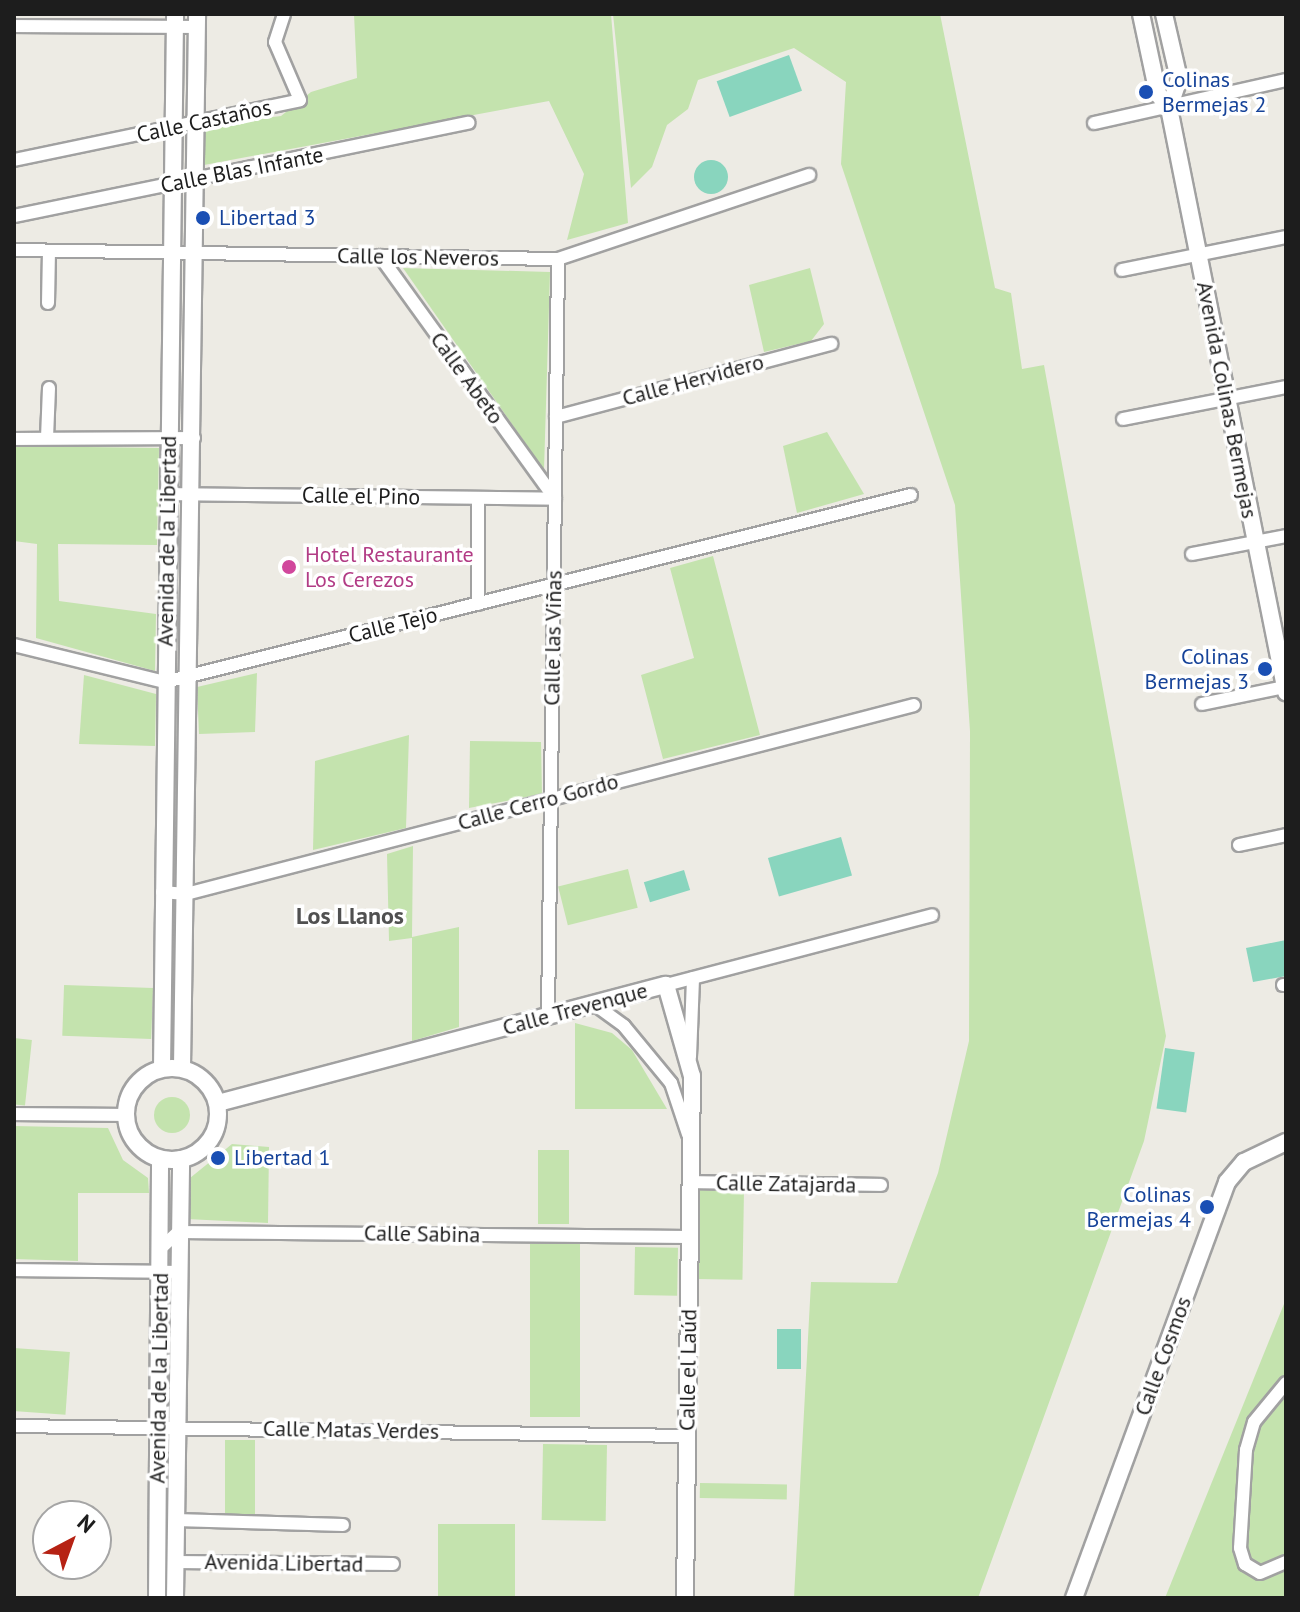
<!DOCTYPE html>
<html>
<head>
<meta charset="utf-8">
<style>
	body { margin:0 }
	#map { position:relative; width:1300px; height:1612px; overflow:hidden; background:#edebe4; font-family:"PT Sans",sans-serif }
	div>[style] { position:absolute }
	.grass>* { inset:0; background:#c4e3ae; transform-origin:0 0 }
	.round { border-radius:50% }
	.pitch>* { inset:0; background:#89d5be; transform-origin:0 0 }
	.roads { filter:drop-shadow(2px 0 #a1a1a1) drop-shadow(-2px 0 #a1a1a1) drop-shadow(0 2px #a1a1a1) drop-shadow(0 -2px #a1a1a1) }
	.minor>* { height:12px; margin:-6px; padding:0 6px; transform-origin:6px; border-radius:6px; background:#fff }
	.tertiary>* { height:16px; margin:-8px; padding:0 8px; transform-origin:8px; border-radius:8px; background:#fff }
	.tertiary>.ring { margin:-8px; padding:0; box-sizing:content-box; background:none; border:16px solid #fff; border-radius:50% }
	.dots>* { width:22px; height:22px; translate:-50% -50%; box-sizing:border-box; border:4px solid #fff; border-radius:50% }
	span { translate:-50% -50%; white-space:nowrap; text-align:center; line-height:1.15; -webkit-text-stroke:7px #fff; paint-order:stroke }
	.transit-label { font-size:22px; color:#164399 }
	.left { translate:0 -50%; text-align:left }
	.right { translate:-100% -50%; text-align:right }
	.street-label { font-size:22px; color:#1d1d1d }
	.hotel-label { font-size:22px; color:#b23c85 }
	.neighbourhood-label { font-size:24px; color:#505050; font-weight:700 }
	.frame { position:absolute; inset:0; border:16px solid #1d1d1d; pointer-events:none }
	.north { position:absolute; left:32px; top:1500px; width:80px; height:80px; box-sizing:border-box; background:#fff; border:2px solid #a5a5a5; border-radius:50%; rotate:41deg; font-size:22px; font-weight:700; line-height:32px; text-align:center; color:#1d1d1d }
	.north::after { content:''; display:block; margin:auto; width:28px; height:36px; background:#b62214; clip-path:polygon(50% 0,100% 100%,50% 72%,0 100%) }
</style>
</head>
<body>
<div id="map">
	<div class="grass">
		<i style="clip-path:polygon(354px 14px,611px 14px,628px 223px,567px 240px,584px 174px,549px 101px,204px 165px,204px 126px,281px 116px,311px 92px,357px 78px)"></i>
		<i style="clip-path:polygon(613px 14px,940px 14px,995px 288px,1011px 293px,1022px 369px,1044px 365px,1166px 1036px,1144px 1141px,978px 1598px,794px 1598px,811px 1282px,897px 1283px,938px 1173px,969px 1041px,970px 731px,955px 505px,841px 164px,846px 82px,794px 48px,698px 80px,688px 109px,667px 125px,652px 167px,631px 188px)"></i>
		<i style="clip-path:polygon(403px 268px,550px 272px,544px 470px)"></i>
		<i style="clip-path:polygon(810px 268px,824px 324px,811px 341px,764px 352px,749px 285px)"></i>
		<i style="clip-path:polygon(827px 432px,864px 494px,797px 513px,783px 446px)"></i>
		<i style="clip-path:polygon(14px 446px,159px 448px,157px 545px,58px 544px,59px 601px,156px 614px,155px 671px,36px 638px,37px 544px,14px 541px)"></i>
		<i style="clip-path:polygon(713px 556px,760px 735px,663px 759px,641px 675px,694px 658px,670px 568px)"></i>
		<i style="clip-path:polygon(257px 673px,255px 732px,199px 734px,197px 687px)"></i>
		<i style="clip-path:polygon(84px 675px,156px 694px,155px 746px,79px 744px)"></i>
		<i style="clip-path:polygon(409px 735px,406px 828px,313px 850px,315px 761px)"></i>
		<i style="clip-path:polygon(470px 741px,541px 742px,542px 794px,469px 808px)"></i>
		<i style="clip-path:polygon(413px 846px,412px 937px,459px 927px,459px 1027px,412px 1041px,412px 938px,389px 941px,387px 854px)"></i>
		<i style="left:628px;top:869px;width:40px;height:72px;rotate:76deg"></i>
		<i style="left:153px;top:988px;width:51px;height:89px;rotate:92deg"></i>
		<i style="clip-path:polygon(575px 1023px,612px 1033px,632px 1050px,667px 1109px,575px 1109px)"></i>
		<i style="left:14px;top:1038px;width:18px;height:66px;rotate:6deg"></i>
		<i class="round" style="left:154px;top:1097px;width:36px;height:36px"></i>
		<i style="clip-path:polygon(14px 1126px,108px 1128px,123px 1160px,148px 1178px,149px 1193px,78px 1193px,78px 1261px,14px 1259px)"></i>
		<i style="clip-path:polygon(232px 1144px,269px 1147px,268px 1223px,187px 1219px,190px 1178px)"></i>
		<i style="left:538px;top:1150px;width:31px;height:74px"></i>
		<i style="left:698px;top:1190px;width:46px;height:89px;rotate:1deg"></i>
		<i style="left:580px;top:1244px;width:173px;height:50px;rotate:90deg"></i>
		<i style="left:635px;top:1247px;width:43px;height:48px;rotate:1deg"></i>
		<i style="clip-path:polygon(1286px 1299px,1286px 1598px,1165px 1598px)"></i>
		<i style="left:14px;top:1348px;width:56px;height:63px;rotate:4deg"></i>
		<i style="left:225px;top:1440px;width:30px;height:77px"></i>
		<i style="left:543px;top:1444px;width:64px;height:76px;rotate:1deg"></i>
		<i style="left:700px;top:1483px;width:87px;height:15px;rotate:1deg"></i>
		<i style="left:438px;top:1524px;width:77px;height:73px"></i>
	</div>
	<div class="pitch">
		<i style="left:789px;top:55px;width:38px;height:77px;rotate:70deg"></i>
		<i class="round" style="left:694px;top:160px;width:34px;height:34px"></i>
		<i style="left:841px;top:837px;width:40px;height:76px;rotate:74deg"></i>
		<i style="left:684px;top:870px;width:21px;height:42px;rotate:73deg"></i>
		<i style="clip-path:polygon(1286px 940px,1286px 976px,1253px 982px,1246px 948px)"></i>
		<i style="left:1165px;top:1048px;width:30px;height:61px;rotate:8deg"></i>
		<i style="left:777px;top:1329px;width:24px;height:40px"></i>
	</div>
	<div class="roads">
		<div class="minor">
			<i style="left:14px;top:26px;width:182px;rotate:0.3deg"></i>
			<i style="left:1094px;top:123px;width:197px;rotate:-12.6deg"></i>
			<i style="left:14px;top:160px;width:292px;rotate:-11.8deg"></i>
			<i style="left:300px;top:100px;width:63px;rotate:-113.3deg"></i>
			<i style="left:275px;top:42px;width:29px;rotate:-72deg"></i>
			<i style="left:14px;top:216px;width:464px;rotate:-11.6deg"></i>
			<i style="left:14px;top:250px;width:544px;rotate:0.95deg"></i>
			<i style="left:558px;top:259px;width:265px;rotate:-18.5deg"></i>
			<i style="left:380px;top:256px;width:299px;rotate:54.2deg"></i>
			<i style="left:1122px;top:270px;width:167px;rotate:-11.4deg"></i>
			<i style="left:48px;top:303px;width:52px;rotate:-88.9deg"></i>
			<i style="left:556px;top:417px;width:285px;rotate:-14.9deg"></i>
			<i style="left:1123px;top:419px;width:166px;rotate:-11.1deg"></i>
			<i style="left:47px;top:438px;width:50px;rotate:-87.7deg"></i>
			<i style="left:14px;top:439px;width:180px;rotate:-0.3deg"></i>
			<i style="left:168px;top:494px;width:387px;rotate:0.7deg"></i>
			<i style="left:478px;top:498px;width:106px;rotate:90deg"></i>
			<i style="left:1192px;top:554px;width:96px;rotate:-10.8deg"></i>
			<i style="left:14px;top:645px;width:155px;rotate:13.8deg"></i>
			<i style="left:165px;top:682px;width:769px;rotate:-14.07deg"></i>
			<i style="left:1202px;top:704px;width:85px;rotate:-11.6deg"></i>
			<i style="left:1239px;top:845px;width:48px;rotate:-12deg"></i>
			<i style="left:162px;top:892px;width:24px;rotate:5deg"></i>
			<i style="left:186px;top:894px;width:752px;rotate:-14.55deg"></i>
			<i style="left:666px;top:985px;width:275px;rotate:-14.7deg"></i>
			<i style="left:1283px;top:985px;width:3px"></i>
			<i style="left:594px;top:1004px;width:37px;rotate:36deg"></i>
			<i style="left:624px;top:1026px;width:74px;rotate:50.5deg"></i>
			<i style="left:671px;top:1083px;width:54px;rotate:71.6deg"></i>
			<i style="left:548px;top:1016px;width:757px;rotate:-89.24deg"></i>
			<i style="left:690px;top:1057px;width:79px;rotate:-87.8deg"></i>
			<i style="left:14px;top:1114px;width:111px;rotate:0.5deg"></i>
			<i style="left:691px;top:1182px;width:190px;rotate:0.9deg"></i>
			<i style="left:160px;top:1249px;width:25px;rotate:-43deg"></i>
			<i style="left:178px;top:1232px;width:512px;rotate:0.56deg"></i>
			<i style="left:14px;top:1270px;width:164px;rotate:0.7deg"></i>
			<i style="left:1286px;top:1383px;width:50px;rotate:129.4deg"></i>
			<i style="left:1254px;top:1422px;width:29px;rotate:106deg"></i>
			<i style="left:1246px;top:1450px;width:98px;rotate:93.5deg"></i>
			<i style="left:1240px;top:1548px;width:17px;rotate:73deg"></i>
			<i style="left:1245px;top:1564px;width:17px;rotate:31deg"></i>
			<i style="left:1260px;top:1573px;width:28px;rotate:-23deg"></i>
			<i style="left:14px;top:1426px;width:673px;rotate:0.85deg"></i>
			<i style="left:176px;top:1520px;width:167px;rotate:1.7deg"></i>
			<i style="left:175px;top:1562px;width:218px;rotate:0.5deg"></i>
		</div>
		<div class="tertiary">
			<i style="left:1141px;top:14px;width:82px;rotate:78deg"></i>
			<i style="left:1158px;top:94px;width:18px;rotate:52deg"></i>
			<i style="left:1169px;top:108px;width:596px;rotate:78.67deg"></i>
			<i style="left:1164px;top:14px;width:67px;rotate:77deg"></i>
			<i style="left:1179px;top:79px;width:31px;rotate:109deg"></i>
			<i class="ring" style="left:126px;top:1068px;width:76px;height:76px"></i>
			<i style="left:162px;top:1068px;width:1054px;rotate:-89.29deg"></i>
			<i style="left:182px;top:1068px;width:1054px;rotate:-89.18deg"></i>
			<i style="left:218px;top:1103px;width:463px;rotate:-14.8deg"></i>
			<i style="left:666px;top:985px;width:95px;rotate:74.1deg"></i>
			<i style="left:692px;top:1076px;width:522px;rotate:90.77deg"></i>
			<i style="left:157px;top:1598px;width:439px;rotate:-89.6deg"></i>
			<i style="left:175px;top:1598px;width:439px;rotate:-89.2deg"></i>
			<i style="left:1074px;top:1598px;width:443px;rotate:-69.8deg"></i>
			<i style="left:1227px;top:1182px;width:26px;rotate:-50deg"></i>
			<i style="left:1244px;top:1162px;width:47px;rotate:-25.5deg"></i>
		</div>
	</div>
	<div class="dots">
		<i style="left:1146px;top:92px;background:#1a4fb4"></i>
		<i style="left:203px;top:218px;background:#1a4fb4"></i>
		<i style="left:289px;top:567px;background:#d1479c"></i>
		<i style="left:1265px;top:669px;background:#1a4fb4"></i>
		<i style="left:218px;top:1158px;background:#1a4fb4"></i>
		<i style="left:1207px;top:1207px;background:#1a4fb4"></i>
	</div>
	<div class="transit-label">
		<span class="left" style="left:1162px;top:92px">Colinas<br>Bermejas 2</span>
		<span class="left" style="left:219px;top:218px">Libertad 3</span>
		<span class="right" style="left:1249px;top:669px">Colinas<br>Bermejas 3</span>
		<span class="left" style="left:234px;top:1158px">Libertad 1</span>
		<span class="right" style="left:1191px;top:1207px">Colinas<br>Bermejas 4</span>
	</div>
	<div class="street-label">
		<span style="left:204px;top:121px;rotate:-12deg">Calle Castaños</span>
		<span style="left:242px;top:170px;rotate:-11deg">Calle Blas Infante</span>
		<span style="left:418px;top:257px;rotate:1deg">Calle los Neveros</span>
		<span style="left:467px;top:378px;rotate:54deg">Calle Abeto</span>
		<span style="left:693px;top:380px;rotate:-15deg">Calle Hervidero</span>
		<span style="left:1227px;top:400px;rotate:79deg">Avenida Colinas Bermejas</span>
		<span style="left:361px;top:496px;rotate:1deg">Calle el Pino</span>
		<span style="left:167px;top:541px;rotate:-89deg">Avenida de la Libertad</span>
		<span style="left:393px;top:625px;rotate:-14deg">Calle Tejo</span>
		<span style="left:553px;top:638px;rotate:-89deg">Calle las Viñas</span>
		<span style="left:538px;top:802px;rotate:-15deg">Calle Cerro Gordo</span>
		<span style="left:575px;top:1009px;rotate:-15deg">Calle Trevenque</span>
		<span style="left:786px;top:1184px;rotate:1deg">Calle Zatajarda</span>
		<span style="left:422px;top:1234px;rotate:1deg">Calle Sabina</span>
		<span style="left:1163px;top:1356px;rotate:-70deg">Calle Cosmos</span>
		<span style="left:688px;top:1370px;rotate:-89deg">Calle el Laúd</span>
		<span style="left:159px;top:1378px;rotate:-89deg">Avenida de la Libertad</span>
		<span style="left:351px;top:1430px;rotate:1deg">Calle Matas Verdes</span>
		<span style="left:284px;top:1563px;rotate:1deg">Avenida Libertad</span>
	</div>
	<div class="hotel-label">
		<span class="left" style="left:305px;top:567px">Hotel Restaurante<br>Los Cerezos</span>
	</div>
	<div class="neighbourhood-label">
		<span style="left:350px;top:916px">Los Llanos</span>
	</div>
	<div class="frame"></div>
	<div class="north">N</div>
</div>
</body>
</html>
